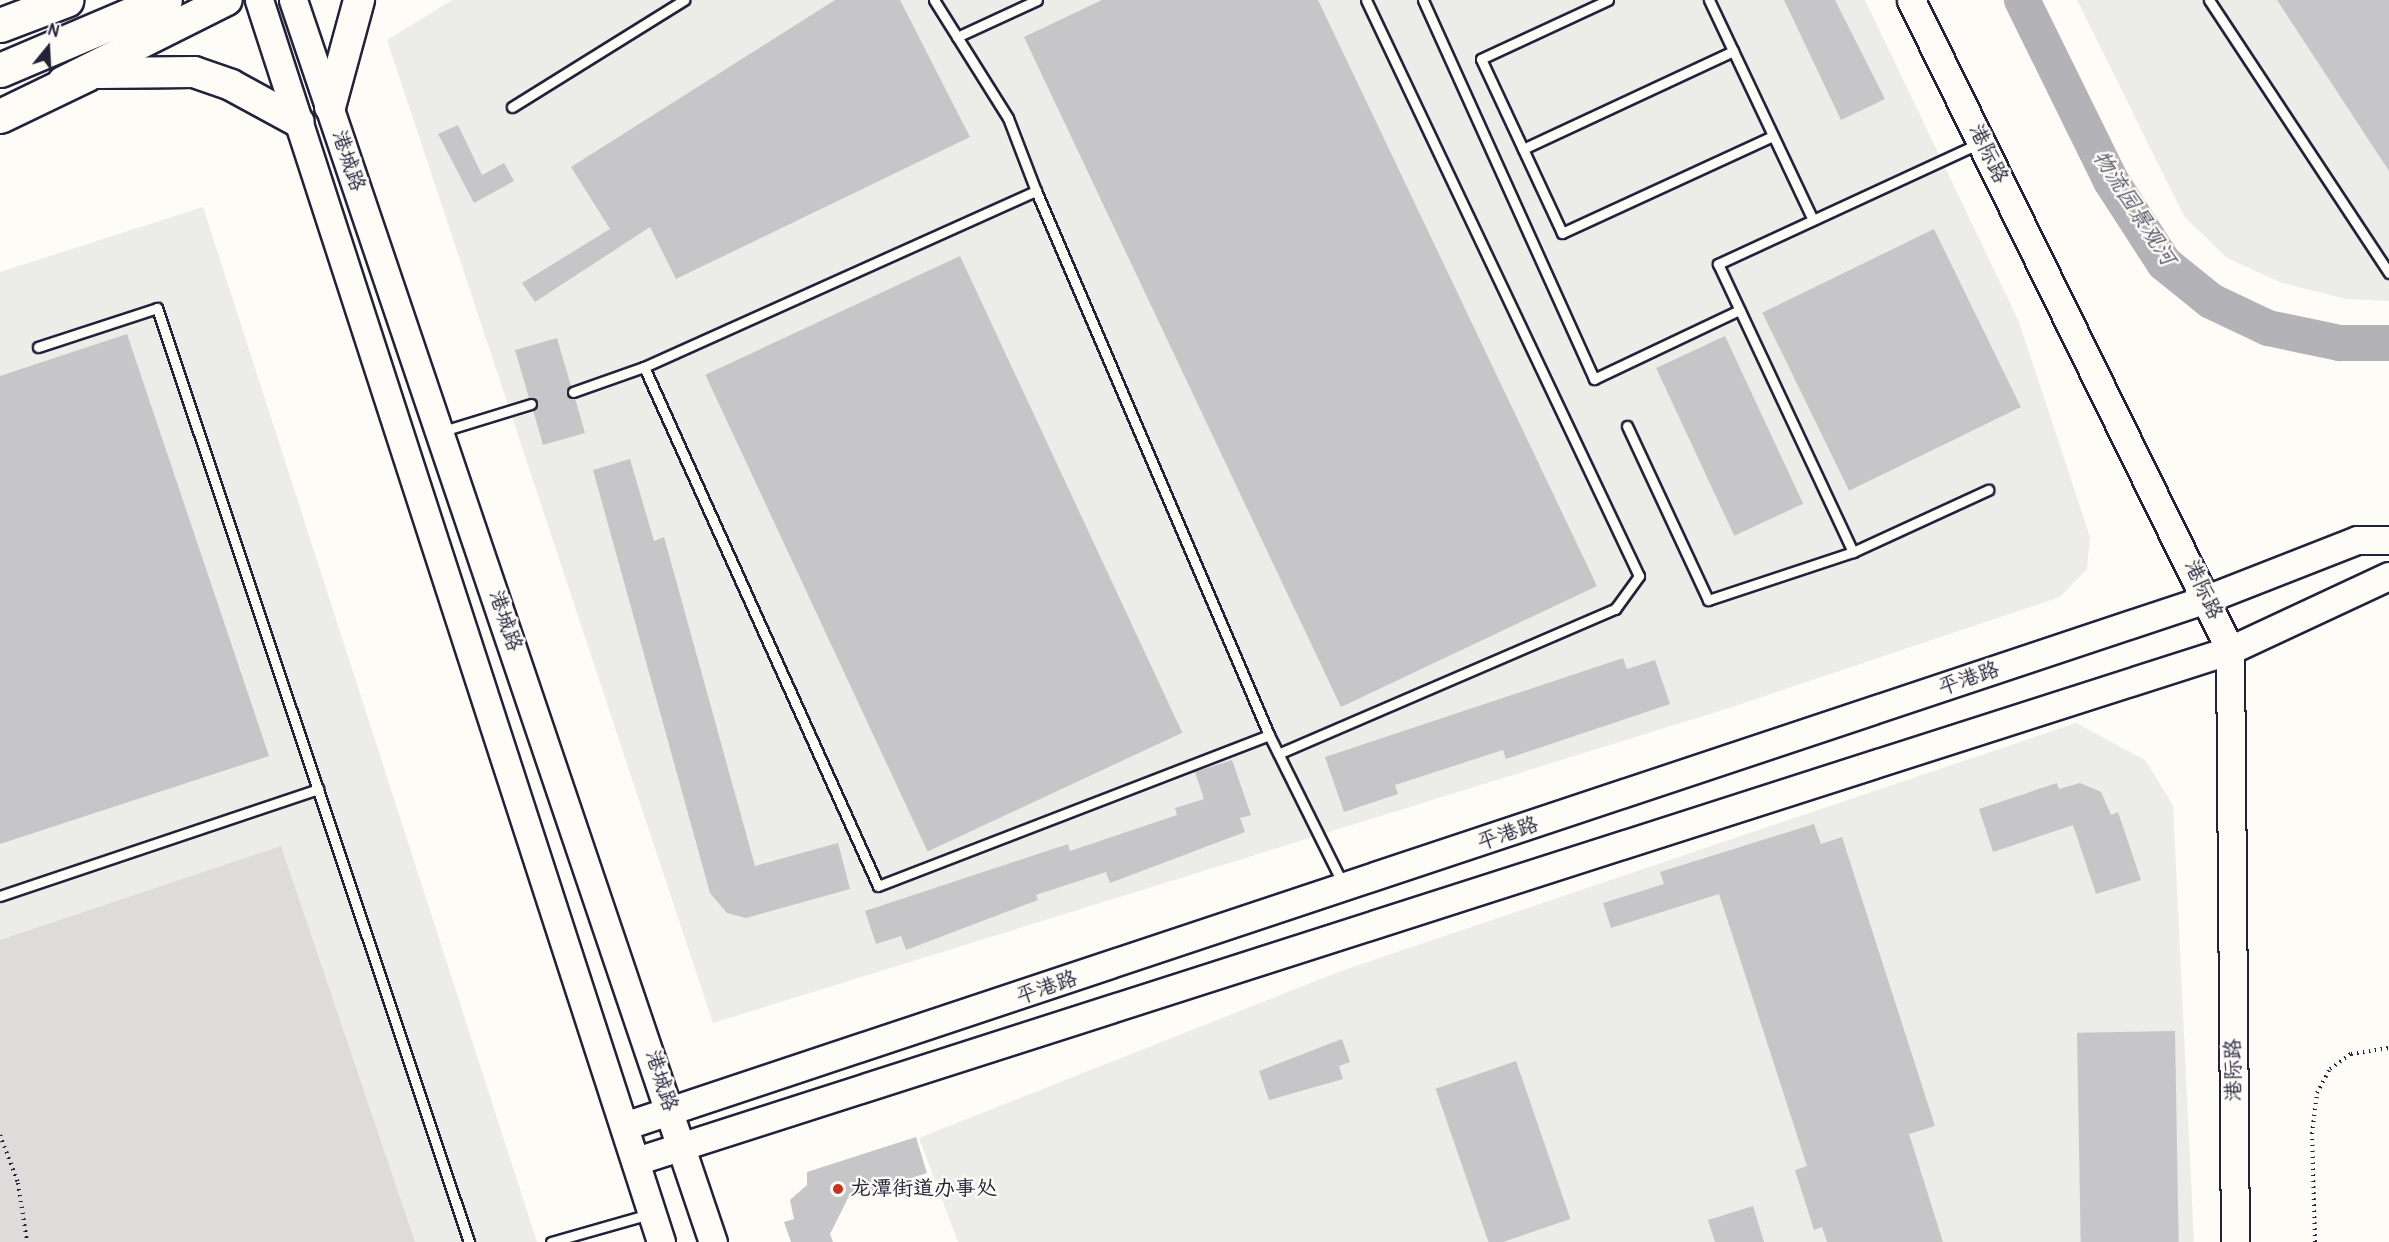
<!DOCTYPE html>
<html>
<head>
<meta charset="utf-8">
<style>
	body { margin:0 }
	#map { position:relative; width:2389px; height:1242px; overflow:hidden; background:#fdfcf7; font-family:Pangolin,"LXGW WenKai TC",sans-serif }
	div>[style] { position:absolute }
	.built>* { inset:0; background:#ecece9 }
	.green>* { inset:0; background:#dddcdb }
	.river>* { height:36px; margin:-18px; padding:0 18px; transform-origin:18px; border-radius:18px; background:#b2b2b7 }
	.building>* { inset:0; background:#c6c6c8; transform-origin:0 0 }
	.path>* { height:4px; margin-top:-2px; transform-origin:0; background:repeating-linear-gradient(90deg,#22223b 0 1.5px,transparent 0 6px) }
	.roads { filter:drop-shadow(2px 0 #22223b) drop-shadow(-2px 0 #22223b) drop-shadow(0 2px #22223b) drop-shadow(0 -2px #22223b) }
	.lane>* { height:9px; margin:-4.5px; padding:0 4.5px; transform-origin:4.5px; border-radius:4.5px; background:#fdfcf7 }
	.secondary>* { height:27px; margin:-13.5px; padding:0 13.5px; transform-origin:13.5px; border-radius:13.5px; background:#fdfcf7 }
	.primary>* { height:30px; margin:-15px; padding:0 15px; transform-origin:15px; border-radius:15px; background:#fdfcf7 }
	.highway>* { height:33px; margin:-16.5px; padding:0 16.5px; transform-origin:16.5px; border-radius:16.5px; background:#fdfcf7 }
	.dots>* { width:16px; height:16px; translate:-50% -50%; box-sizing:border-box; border:3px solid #fdfcf7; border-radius:50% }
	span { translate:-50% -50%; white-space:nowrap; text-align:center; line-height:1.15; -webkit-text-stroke:5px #fdfcf7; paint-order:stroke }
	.street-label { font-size:21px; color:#22223b }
	.poi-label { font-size:21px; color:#22223b }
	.left { translate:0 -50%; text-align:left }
	.water-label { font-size:22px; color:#545466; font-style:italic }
	.north { position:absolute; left:18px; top:18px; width:60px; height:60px; -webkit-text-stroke:4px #fdfcf7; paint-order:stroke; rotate:18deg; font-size:16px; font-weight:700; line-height:24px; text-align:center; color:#22223b }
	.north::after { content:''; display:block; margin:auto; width:21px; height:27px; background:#22223b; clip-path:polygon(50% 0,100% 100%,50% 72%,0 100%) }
</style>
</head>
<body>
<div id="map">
	<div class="built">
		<i style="clip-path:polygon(452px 0,1865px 0,2019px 322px,2090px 537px,2087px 569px,2060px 597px,1729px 708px,713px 1023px,387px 40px)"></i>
		<i style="clip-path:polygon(2077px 0,2389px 0,2389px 301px,2346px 299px,2282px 283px,2227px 258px,2184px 216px)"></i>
		<i style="clip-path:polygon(203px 207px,537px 1242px,0 1242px,0 272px)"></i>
		<i style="clip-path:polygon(2076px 723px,2145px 760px,2173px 805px,2194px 1242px,958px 1242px,919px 1138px,1341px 971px)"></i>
	</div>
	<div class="green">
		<i style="clip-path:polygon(281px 846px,415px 1242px,0 1242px,0 940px)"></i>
	</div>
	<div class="river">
		<i style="left:2022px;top:0;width:202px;rotate:63.8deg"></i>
		<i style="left:2111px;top:181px;width:98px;rotate:57.1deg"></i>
		<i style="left:2164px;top:263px;width:60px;rotate:39deg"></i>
		<i style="left:2211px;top:301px;width:63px;rotate:25.3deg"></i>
		<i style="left:2268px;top:328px;width:74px;rotate:11.8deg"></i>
		<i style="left:2340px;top:343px;width:49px"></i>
	</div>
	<div class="building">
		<i style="clip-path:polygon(835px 0,900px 0,970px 137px,676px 279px,650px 227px,535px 302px,522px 283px,610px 229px,571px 167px)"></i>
		<i style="clip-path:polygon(1102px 0,1318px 0,1597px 586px,1341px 707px,1024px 37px)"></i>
		<i style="clip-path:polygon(1784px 0,1835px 0,1885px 99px,1841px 120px)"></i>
		<i style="clip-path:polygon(2277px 0,2389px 0,2389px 171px)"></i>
		<i style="clip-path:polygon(458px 125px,482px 175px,504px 163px,514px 181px,474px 203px,438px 134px)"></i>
		<i style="left:1934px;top:229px;width:198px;height:191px;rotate:64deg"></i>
		<i style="left:960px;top:256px;width:526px;height:281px;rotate:65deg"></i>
		<i style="clip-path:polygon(127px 334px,269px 756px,0 844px,0 376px)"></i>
		<i style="left:1725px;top:336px;width:185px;height:76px;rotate:65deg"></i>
		<i style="clip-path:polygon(557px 338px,571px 386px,567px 394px,575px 398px,585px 433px,543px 445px,533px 410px,538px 403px,529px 398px,515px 350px)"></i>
		<i style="clip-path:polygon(630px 459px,654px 541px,664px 537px,755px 866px,838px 843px,850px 889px,746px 918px,727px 913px,710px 893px,593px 470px)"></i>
		<i style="clip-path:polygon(1623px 658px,1627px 669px,1655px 660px,1670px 704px,1506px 759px,1503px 750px,1395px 785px,1398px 794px,1344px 812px,1325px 757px)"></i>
		<i style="clip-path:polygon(1232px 760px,1251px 815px,1240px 818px,1245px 832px,1110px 883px,1106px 872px,1036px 895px,1038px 900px,906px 950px,901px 936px,876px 944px,865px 911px,1068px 844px,1070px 851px,1177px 815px,1175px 808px,1204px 799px,1195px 772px)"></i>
		<i style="clip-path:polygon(2057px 783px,2059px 789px,2080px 783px,2101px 792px,2111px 815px,2118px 812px,2141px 880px,2096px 894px,2073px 825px,1993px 852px,1979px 809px)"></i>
		<i style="clip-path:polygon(1814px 824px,1821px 844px,1842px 837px,1935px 1126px,1909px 1134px,1943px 1242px,1827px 1242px,1822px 1227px,1814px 1230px,1795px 1170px,1807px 1166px,1719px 894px,1611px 928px,1603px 903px,1664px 884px,1660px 872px)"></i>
		<i style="left:2175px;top:1031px;width:211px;height:98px;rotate:89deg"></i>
		<i style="clip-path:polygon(1342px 1039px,1350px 1062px,1339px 1066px,1343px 1079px,1269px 1100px,1259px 1071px)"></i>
		<i style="left:1516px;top:1061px;width:167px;height:85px;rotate:71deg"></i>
		<i style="clip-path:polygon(916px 1137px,927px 1173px,848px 1198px,830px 1234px,833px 1242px,791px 1242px,784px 1222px,794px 1219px,790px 1200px,807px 1185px,807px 1172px)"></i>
		<i style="clip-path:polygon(1753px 1206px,1764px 1242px,1715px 1242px,1708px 1220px)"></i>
	</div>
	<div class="path">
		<i style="left:0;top:1135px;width:51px;rotate:69.4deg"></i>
		<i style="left:18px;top:1183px;width:60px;rotate:81.3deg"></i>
		<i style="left:2315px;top:1242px;width:108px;rotate:-91.6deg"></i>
		<i style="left:2312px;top:1134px;width:41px;rotate:-83deg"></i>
		<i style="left:2317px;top:1093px;width:27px;rotate:-62deg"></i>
		<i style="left:2330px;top:1069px;width:26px;rotate:-36deg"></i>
		<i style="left:2351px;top:1054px;width:38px;rotate:-9deg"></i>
	</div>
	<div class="roads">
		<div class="lane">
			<i style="left:934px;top:0;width:139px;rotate:57.9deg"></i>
			<i style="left:1008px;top:118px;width:78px;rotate:69deg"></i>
			<i style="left:1423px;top:0;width:416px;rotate:65.7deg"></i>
			<i style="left:1594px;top:379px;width:161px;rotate:-25.4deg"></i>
			<i style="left:1608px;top:0;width:140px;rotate:155.1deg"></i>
			<i style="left:1481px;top:59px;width:192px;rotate:65deg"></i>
			<i style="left:1562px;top:233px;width:232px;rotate:-24.7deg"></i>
			<i style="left:1709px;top:0;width:243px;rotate:64.7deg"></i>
			<i style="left:2209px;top:0;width:327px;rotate:56.6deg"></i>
			<i style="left:957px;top:37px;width:88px;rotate:-24.8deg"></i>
			<i style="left:512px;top:107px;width:203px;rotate:-31.9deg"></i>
			<i style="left:1523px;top:149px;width:232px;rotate:-25deg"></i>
			<i style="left:38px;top:347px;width:125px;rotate:-18.1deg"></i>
			<i style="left:157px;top:308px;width:985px;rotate:71.53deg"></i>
			<i style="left:644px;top:367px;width:569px;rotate:65.73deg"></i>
			<i style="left:878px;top:886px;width:419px;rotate:-21.1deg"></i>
			<i style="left:573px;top:392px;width:75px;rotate:-19.4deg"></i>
			<i style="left:644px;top:367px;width:430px;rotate:-24.2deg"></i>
			<i style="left:1036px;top:191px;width:592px;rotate:66.81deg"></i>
			<i style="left:1269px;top:735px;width:166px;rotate:63.6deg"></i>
			<i style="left:1627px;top:426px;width:192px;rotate:65deg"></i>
			<i style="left:1708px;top:600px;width:153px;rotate:-18.3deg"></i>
			<i style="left:1853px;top:552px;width:149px;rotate:-24.7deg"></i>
			<i style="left:443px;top:431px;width:92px;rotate:-17.1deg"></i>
			<i style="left:1853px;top:552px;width:318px;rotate:-115.1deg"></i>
			<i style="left:1718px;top:264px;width:289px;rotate:-24.8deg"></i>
			<i style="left:1280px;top:753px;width:365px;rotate:-23.3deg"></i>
			<i style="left:1615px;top:609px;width:41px;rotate:-54deg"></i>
			<i style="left:1639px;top:576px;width:637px;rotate:-115.36deg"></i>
			<i style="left:0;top:896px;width:336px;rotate:-18.6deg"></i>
			<i style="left:551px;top:1242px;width:102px;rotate:-15.9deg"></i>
		</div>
		<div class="secondary">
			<i style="left:259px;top:0;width:1305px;rotate:72.06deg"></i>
			<i style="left:293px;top:0;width:1311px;rotate:71.32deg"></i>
			<i style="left:1911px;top:0;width:724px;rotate:63.86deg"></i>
			<i style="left:2230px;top:650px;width:592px;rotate:89.52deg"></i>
			<i style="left:624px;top:1126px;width:1671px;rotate:-18.42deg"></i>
			<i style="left:2209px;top:598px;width:159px;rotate:-21.4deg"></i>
			<i style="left:2357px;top:540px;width:32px"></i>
			<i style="left:636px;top:1161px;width:1674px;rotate:-17.77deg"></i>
			<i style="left:2230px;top:650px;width:175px;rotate:-25deg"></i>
		</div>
		<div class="primary">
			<i style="left:99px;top:73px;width:95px;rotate:-0.6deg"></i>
			<i style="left:194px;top:72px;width:39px;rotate:19deg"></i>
			<i style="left:231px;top:85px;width:77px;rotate:28.6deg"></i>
			<i style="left:63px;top:82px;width:183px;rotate:-26.6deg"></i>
			<i style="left:330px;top:107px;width:111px;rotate:-74.8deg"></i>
		</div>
		<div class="highway">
			<i style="left:0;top:25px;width:71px;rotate:-20.7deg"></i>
			<i style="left:0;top:70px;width:179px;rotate:-23deg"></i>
			<i style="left:0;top:116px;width:97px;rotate:-25.8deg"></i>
		</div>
	</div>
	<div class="dots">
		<i style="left:838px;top:1189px;background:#c8321e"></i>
	</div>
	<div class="street-label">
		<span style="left:1988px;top:154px;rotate:64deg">港际路</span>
		<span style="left:348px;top:161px;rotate:71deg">港城路</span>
		<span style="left:2203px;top:590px;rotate:65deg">港际路</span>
		<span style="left:505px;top:621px;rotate:71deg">港城路</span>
		<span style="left:1969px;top:679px;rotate:-19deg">平港路</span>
		<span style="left:1508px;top:834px;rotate:-19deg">平港路</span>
		<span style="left:1047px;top:988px;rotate:-19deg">平港路</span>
		<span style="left:2234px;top:1070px;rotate:-91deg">港际路</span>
		<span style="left:661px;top:1081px;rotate:72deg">港城路</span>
	</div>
	<div class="poi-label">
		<span class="left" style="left:850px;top:1189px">龙潭街道办事处</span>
	</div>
	<div class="water-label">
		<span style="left:2134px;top:208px;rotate:57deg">物流园景观河</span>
	</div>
	<div class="north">N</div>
</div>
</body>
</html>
